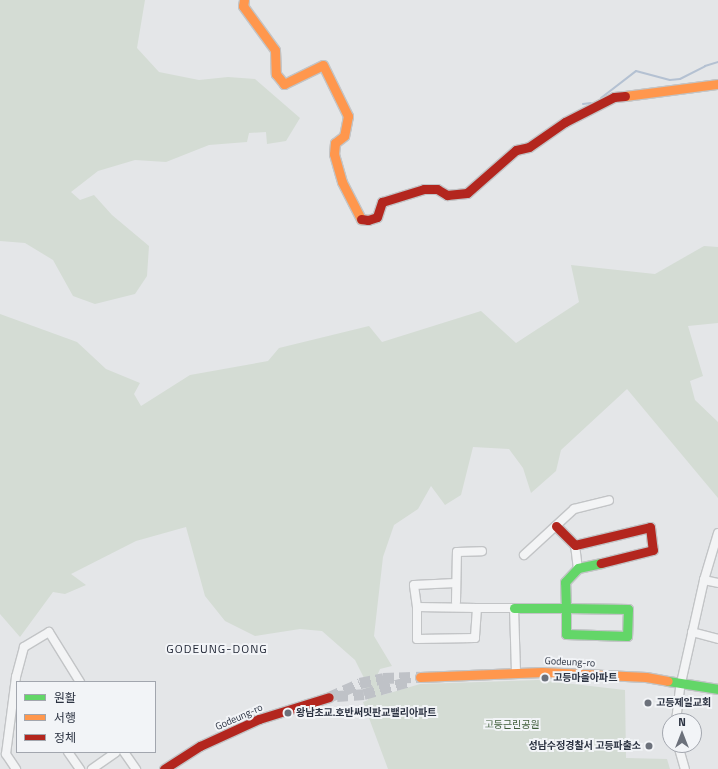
<!DOCTYPE html>
<html>
<head>
<meta charset="utf-8">
<style>
	body { margin:0 }
	#map { position:relative; width:718px; height:769px; overflow:hidden; background:#e4e6e8; font-family:"Titillium Web","Noto Sans KR",sans-serif }
	div>[style] { position:absolute }
	.green>* { inset:0; background:#d4dcd4 }
	.stream>* { height:2px; margin:-1px; padding:0 1px; transform-origin:1px; border-radius:1px; background:#b4c1d2 }
	.secondary-tunnel>* { height:11px; margin-top:-5.5px; transform-origin:0; background:repeating-linear-gradient(90deg,#bfc2c7 0 11px,transparent 0 16.5px) }
	.roads { filter:drop-shadow(1px 0 #c2c4c6) drop-shadow(-1px 0 #c2c4c6) drop-shadow(0 1px #c2c4c6) drop-shadow(0 -1px #c2c4c6) }
	.street>* { height:8px; margin:-4px; padding:0 4px; transform-origin:4px; border-radius:4px; background:#f3f4f5 }
	.fast>* { height:9px; margin:-4.5px; padding:0 4.5px; transform-origin:4.5px; border-radius:4.5px; background:#63d668 }
	.slow>* { height:9px; margin:-4.5px; padding:0 4.5px; transform-origin:4.5px; border-radius:4.5px; background:#ff974d }
	.jam>* { height:9px; margin:-4.5px; padding:0 4.5px; transform-origin:4.5px; border-radius:4.5px; background:#b3261e }
	.dots>* { width:11px; height:11px; translate:-50% -50%; box-sizing:border-box; border:2px solid #f2f4f7; border-radius:50% }
	span { translate:-50% -50%; white-space:nowrap; text-align:center; line-height:1.15; -webkit-text-stroke:4px #f2f4f7; paint-order:stroke }
	.street-label { font-size:10px; color:#2b3241 }
	.poi-label { font-size:10px; color:#2b3241; font-weight:700 }
	.left { translate:0 -50%; text-align:left }
	.right { translate:-100% -50%; text-align:right }
	.park-label { font-size:10px; color:#3e5c39 }
	.quarter-label { font-size:12px; color:#1d2332; letter-spacing:1px }
	.legend { position:absolute; left:16px; top:681px; width:140px; height:72px; box-sizing:border-box; background:#f2f4f7; border:1px solid #a2a6ae; margin:0; padding:5px 7px; list-style:none; font-size:12px; color:#2b3241 }
	.legend li { display:flex; align-items:center; gap:8px; height:20px }
	.legend b { width:20px; border:1px solid #a2a6ae }
	.north { position:absolute; left:662px; top:713px; width:40px; height:40px; box-sizing:border-box; background:#f2f4f7; border:1px solid #a2a6ae; border-radius:50%; rotate:0deg; font-size:11px; font-weight:700; line-height:16px; text-align:center; color:#2b3241 }
	.north::after { content:''; display:block; margin:auto; width:14px; height:18px; background:#6c717b; clip-path:polygon(50% 0,100% 100%,50% 72%,0 100%) }
</style>
</head>
<body>
<div id="map">
	<div class="green">
		<i style="clip-path:polygon(0 0,145px 0,137px 48px,159px 72px,199px 80px,228px 77px,255px 79px,300px 118px,286px 141px,267px 144px,266px 132px,249px 133px,247px 142px,209px 145px,166px 162px,135px 160px,98px 171px,71px 192px,80px 200px,94px 195px,112px 215px,149px 246px,147px 276px,135px 294px,95px 304px,73px 296px,53px 260px,25px 243px,0 241px)"></i>
		<i style="clip-path:polygon(704px 246px,718px 247px,718px 323px,688px 326px,703px 376px,690px 381px,695px 400px,718px 422px,718px 498px,627px 389px,561px 450px,556px 471px,531px 493px,523px 468px,509px 449px,473px 447px,461px 495px,445px 505px,431px 486px,418px 509px,394px 525px,383px 557px,374px 636px,392px 666px,380px 669px,377px 676px,383px 695px,420px 684px,538px 680px,625px 690px,626px 758px,667px 759px,670px 769px,388px 769px,363px 702px,368px 700px,368px 691px,364px 686px,365px 680px,355px 660px,322px 631px,300px 629px,255px 636px,225px 621px,205px 596px,186px 527px,136px 541px,71px 574px,86px 585px,65px 594px,53px 592px,20px 637px,0 614px,0 314px,77px 342px,106px 369px,140px 383px,134px 394px,141px 406px,190px 375px,268px 361px,279px 348px,369px 326px,382px 342px,481px 311px,516px 343px,579px 302px,571px 265px,655px 274px)"></i>
	</div>
	<div class="stream">
		<i style="left:601px;top:98px;width:44px;rotate:-37.6deg"></i>
		<i style="left:636px;top:71px;width:35px;rotate:15deg"></i>
		<i style="left:670px;top:80px;width:10px;rotate:-6deg"></i>
		<i style="left:680px;top:79px;width:28px;rotate:-27deg"></i>
		<i style="left:705px;top:66px;width:14px;rotate:-17deg"></i>
		<i style="left:583px;top:104px;width:8px;rotate:-7deg"></i>
	</div>
	<div class="secondary-tunnel">
		<i style="left:337px;top:696px;width:27px;rotate:-4deg"></i>
		<i style="left:364px;top:694px;width:48px;rotate:-15.8deg"></i>
		<i style="left:329px;top:697px;width:34px;rotate:-24deg"></i>
		<i style="left:360px;top:683px;width:24px;rotate:-12deg"></i>
		<i style="left:383px;top:678px;width:37px;rotate:-2deg"></i>
	</div>
	<div class="roads">
		<div class="street">
			<i style="left:575px;top:545px;width:23px;rotate:83deg"></i>
			<i style="left:524px;top:555px;width:68px;rotate:-42.6deg"></i>
			<i style="left:574px;top:509px;width:36px;rotate:-14deg"></i>
			<i style="left:704px;top:580px;width:14px;rotate:12deg"></i>
			<i style="left:456px;top:602px;width:50px;rotate:-88.9deg"></i>
			<i style="left:457px;top:552px;width:25px;rotate:-2deg"></i>
			<i style="left:417px;top:607px;width:22px;rotate:-98deg"></i>
			<i style="left:414px;top:585px;width:42px;rotate:-2.7deg"></i>
			<i style="left:477px;top:608px;width:30px;rotate:94deg"></i>
			<i style="left:475px;top:638px;width:58px;rotate:179deg"></i>
			<i style="left:417px;top:639px;width:32px;rotate:-90deg"></i>
			<i style="left:417px;top:607px;width:60px;rotate:1deg"></i>
			<i style="left:477px;top:608px;width:37px"></i>
			<i style="left:514px;top:608px;width:64px;rotate:88.2deg"></i>
			<i style="left:692px;top:632px;width:27px;rotate:15deg"></i>
			<i style="left:676px;top:721px;width:38px;rotate:-83deg"></i>
			<i style="left:681px;top:683px;width:106px;rotate:-77.4deg"></i>
			<i style="left:704px;top:580px;width:49px;rotate:-73.4deg"></i>
			<i style="left:678px;top:745px;width:25px;rotate:74deg"></i>
			<i style="left:68px;top:752px;width:21px;rotate:55deg"></i>
			<i style="left:124px;top:752px;width:21px;rotate:55deg"></i>
			<i style="left:16px;top:769px;width:18px;rotate:-124deg"></i>
			<i style="left:6px;top:754px;width:78px;rotate:-82.6deg"></i>
			<i style="left:16px;top:677px;width:31px;rotate:-75deg"></i>
			<i style="left:24px;top:647px;width:29px;rotate:-31deg"></i>
			<i style="left:49px;top:632px;width:59px;rotate:58.2deg"></i>
			<i style="left:92px;top:769px;width:29px;rotate:-35deg"></i>
		</div>
		<div class="fast">
			<i style="left:514px;top:608px;width:52px"></i>
			<i style="left:566px;top:608px;width:62px;rotate:0.9deg"></i>
			<i style="left:628px;top:609px;width:27px;rotate:92deg"></i>
			<i style="left:627px;top:636px;width:61px;rotate:-178.1deg"></i>
			<i style="left:566px;top:634px;width:26px;rotate:-90deg"></i>
			<i style="left:566px;top:608px;width:26px;rotate:-92deg"></i>
			<i style="left:565px;top:582px;width:19px;rotate:-47deg"></i>
			<i style="left:578px;top:568px;width:24px;rotate:-12deg"></i>
			<i style="left:668px;top:681px;width:51px;rotate:9.1deg"></i>
		</div>
		<div class="slow">
			<i style="left:244px;top:0;width:6px;rotate:99deg"></i>
			<i style="left:243px;top:6px;width:54px;rotate:54deg"></i>
			<i style="left:275px;top:50px;width:24px;rotate:88deg"></i>
			<i style="left:276px;top:74px;width:13px;rotate:51deg"></i>
			<i style="left:284px;top:84px;width:43px;rotate:-26deg"></i>
			<i style="left:323px;top:65px;width:57px;rotate:63.9deg"></i>
			<i style="left:348px;top:116px;width:20px;rotate:101deg"></i>
			<i style="left:344px;top:136px;width:11px;rotate:142deg"></i>
			<i style="left:335px;top:143px;width:11px;rotate:95deg"></i>
			<i style="left:334px;top:154px;width:29px;rotate:74deg"></i>
			<i style="left:342px;top:182px;width:42px;rotate:62.8deg"></i>
			<i style="left:625px;top:96px;width:94px;rotate:-7.4deg"></i>
			<i style="left:420px;top:677px;width:122px;rotate:-2.3deg"></i>
			<i style="left:542px;top:672px;width:104px;rotate:2.8deg"></i>
			<i style="left:646px;top:677px;width:22px;rotate:10deg"></i>
		</div>
		<div class="jam">
			<i style="left:361px;top:219px;width:7px;rotate:8deg"></i>
			<i style="left:368px;top:220px;width:9px;rotate:-18deg"></i>
			<i style="left:377px;top:217px;width:16px;rotate:-72deg"></i>
			<i style="left:382px;top:202px;width:44px;rotate:-17.2deg"></i>
			<i style="left:424px;top:189px;width:13px"></i>
			<i style="left:437px;top:189px;width:12px;rotate:31deg"></i>
			<i style="left:447px;top:195px;width:20px;rotate:-6deg"></i>
			<i style="left:467px;top:193px;width:65px;rotate:-41.3deg"></i>
			<i style="left:516px;top:150px;width:13px;rotate:-13deg"></i>
			<i style="left:529px;top:147px;width:44px;rotate:-34.8deg"></i>
			<i style="left:565px;top:122px;width:55px;rotate:-27deg"></i>
			<i style="left:614px;top:97px;width:11px;rotate:-5deg"></i>
			<i style="left:556px;top:526px;width:27px;rotate:45deg"></i>
			<i style="left:575px;top:545px;width:77px;rotate:-13.5deg"></i>
			<i style="left:650px;top:527px;width:23px;rotate:83deg"></i>
			<i style="left:653px;top:550px;width:54px;rotate:166deg"></i>
			<i style="left:164px;top:769px;width:43px;rotate:-32.6deg"></i>
			<i style="left:200px;top:746px;width:65px;rotate:-24.6deg"></i>
			<i style="left:259px;top:719px;width:73px;rotate:-17.4deg"></i>
		</div>
	</div>
	<div class="dots">
		<i style="left:545px;top:678px;background:#6c717b"></i>
		<i style="left:648px;top:703px;background:#6c717b"></i>
		<i style="left:288px;top:713px;background:#6c717b"></i>
		<i style="left:649px;top:746px;background:#6c717b"></i>
	</div>
	<div class="street-label">
		<span style="left:570px;top:662px;rotate:3deg">Godeung-ro</span>
		<span style="left:239px;top:717px;rotate:-24deg">Godeung-ro</span>
	</div>
	<div class="poi-label">
		<span class="left" style="left:553px;top:678px">고등마을아파트</span>
		<span class="left" style="left:656px;top:703px">고등제일교회</span>
		<span class="left" style="left:296px;top:713px">왕남초교.호반써밋판교밸리아파트</span>
		<span class="right" style="left:641px;top:746px">성남수정경찰서 고등파출소</span>
	</div>
	<div class="park-label">
		<span style="left:512px;top:725px">고등근린공원</span>
	</div>
	<div class="quarter-label">
		<span style="left:217px;top:649px">GODEUNG-DONG</span>
	</div>
	<ul class="legend">
	<li><b style="height:5px;background:#63d668"></b>원활</li>
	<li><b style="height:5px;background:#ff974d"></b>서행</li>
	<li><b style="height:5px;background:#b3261e"></b>정체</li>
	</ul>
	<div class="north">N</div>
</div>
</body>
</html>
